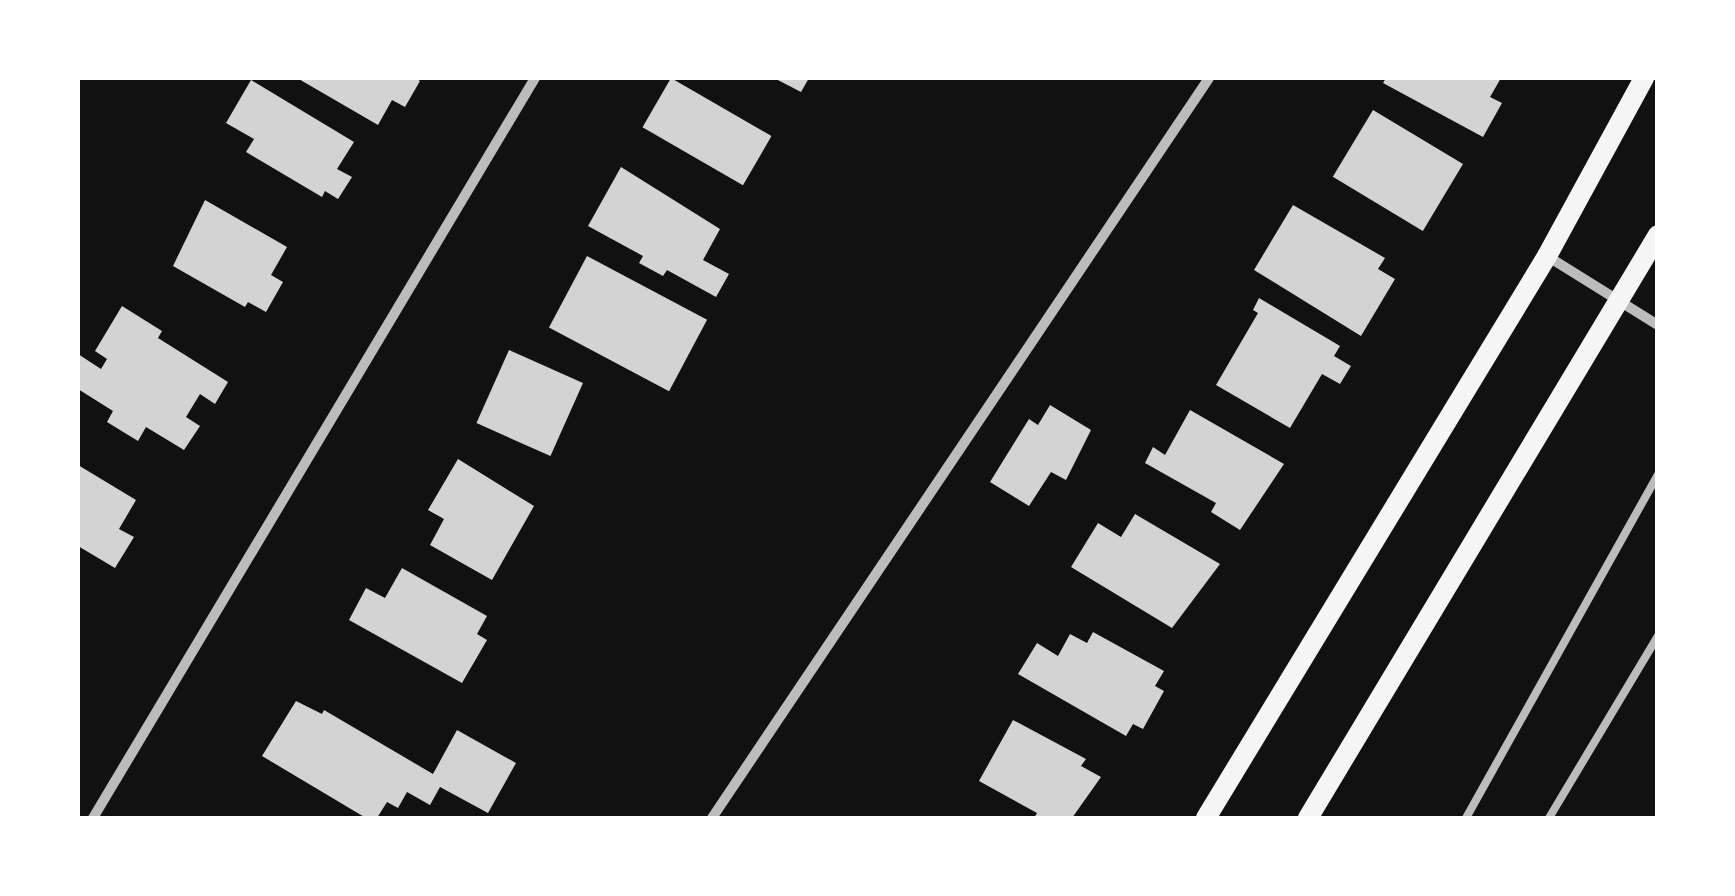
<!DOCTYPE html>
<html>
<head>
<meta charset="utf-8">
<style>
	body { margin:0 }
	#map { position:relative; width:1735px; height:896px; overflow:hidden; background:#111; font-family:Poppins,sans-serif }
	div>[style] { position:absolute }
	.building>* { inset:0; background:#d3d3d3; transform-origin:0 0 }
	.service>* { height:8px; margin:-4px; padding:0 4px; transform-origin:4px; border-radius:4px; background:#bcbcbc }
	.minor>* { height:10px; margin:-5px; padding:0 5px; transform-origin:5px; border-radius:5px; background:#bcbcbc }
	.secondary>* { height:20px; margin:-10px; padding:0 10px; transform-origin:10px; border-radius:10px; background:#f5f5f5 }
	span { translate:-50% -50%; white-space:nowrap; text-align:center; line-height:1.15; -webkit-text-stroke:8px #fff; paint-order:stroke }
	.frame { position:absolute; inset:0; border:80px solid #fff; pointer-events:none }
</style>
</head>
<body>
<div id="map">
	<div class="building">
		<i style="clip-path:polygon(297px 78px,415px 78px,420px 81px,405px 107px,392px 100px,378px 125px)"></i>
		<i style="left:671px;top:78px;width:116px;height:57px;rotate:30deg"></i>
		<i style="clip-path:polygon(774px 78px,809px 78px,801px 92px)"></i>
		<i style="clip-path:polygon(1386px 78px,1501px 78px,1490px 97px,1502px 103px,1483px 137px,1383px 83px)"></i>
		<i style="clip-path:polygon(251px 80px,354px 142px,337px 169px,352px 177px,338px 199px,325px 191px,322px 197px,246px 152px,254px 139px,226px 123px)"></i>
		<i style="left:1373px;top:110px;width:105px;height:78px;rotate:31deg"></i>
		<i style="clip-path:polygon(621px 167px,720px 229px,703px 260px,729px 274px,716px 297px,667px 270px,663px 276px,639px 263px,643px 256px,588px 226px)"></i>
		<i style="clip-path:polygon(205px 200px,287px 247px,271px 275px,283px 282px,266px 312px,248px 302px,245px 307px,173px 266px)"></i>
		<i style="clip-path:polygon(1293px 205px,1385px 258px,1378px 269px,1395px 279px,1361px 336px,1254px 270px)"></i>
		<i style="left:587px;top:256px;width:136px;height:81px;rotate:28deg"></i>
		<i style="clip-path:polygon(1259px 298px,1340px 346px,1334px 356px,1351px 366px,1340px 384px,1322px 374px,1290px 428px,1216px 385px,1258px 313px,1253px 310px)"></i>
		<i style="clip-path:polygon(122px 306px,162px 331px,158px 338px,228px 382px,215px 404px,200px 394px,186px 417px,200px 426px,184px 450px,146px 427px,138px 441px,107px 422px,113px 411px,78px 389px,78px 354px,101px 369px,107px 359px,95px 351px)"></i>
		<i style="left:509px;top:350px;width:81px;height:80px;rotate:24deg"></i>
		<i style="clip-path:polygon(1050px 405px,1091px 430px,1066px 480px,1051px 472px,1029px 506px,990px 482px,1029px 419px,1038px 425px)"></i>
		<i style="clip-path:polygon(1190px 410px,1284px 464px,1240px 530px,1211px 512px,1216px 503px,1145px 463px,1153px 447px,1165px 455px)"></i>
		<i style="clip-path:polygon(458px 459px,534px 506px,492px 580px,430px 545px,444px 519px,428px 510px)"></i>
		<i style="clip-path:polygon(78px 465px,136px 500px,119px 529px,134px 537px,115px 568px,78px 546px)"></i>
		<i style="clip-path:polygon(1135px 514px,1220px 564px,1172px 628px,1071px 567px,1098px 523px,1121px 537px)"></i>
		<i style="clip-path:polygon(402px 568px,487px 616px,477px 634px,487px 640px,462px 683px,349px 620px,366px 588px,385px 598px)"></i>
		<i style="clip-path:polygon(1093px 632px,1164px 671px,1155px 686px,1164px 691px,1143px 729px,1133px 724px,1126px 736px,1018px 674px,1037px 643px,1058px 656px,1070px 634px,1087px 643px)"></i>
		<i style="clip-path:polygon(296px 701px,322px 714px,324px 710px,433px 774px,457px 730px,516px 763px,488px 813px,440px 787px,430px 805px,407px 792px,398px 808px,387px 802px,377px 818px,366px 818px,262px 756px)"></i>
		<i style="clip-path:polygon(1013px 720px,1086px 759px,1081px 766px,1101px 777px,1072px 818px,1034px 818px,1037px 813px,979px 781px)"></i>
	</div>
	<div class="service">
		<i style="left:1466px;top:818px;width:393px;rotate:-60.8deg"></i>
		<i style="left:1549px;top:818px;width:212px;rotate:-59.1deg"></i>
	</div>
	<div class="minor">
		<i style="left:1547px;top:256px;width:131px;rotate:31.9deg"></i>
		<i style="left:93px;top:818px;width:862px;rotate:-59.15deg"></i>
		<i style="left:712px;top:818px;width:891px;rotate:-56.11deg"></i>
	</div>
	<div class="secondary">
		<i style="left:1206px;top:818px;width:657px;rotate:-58.75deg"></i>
		<i style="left:1547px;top:256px;width:203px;rotate:-61.4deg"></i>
		<i style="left:1308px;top:818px;width:680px;rotate:-59.02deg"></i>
	</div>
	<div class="frame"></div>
</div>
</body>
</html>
